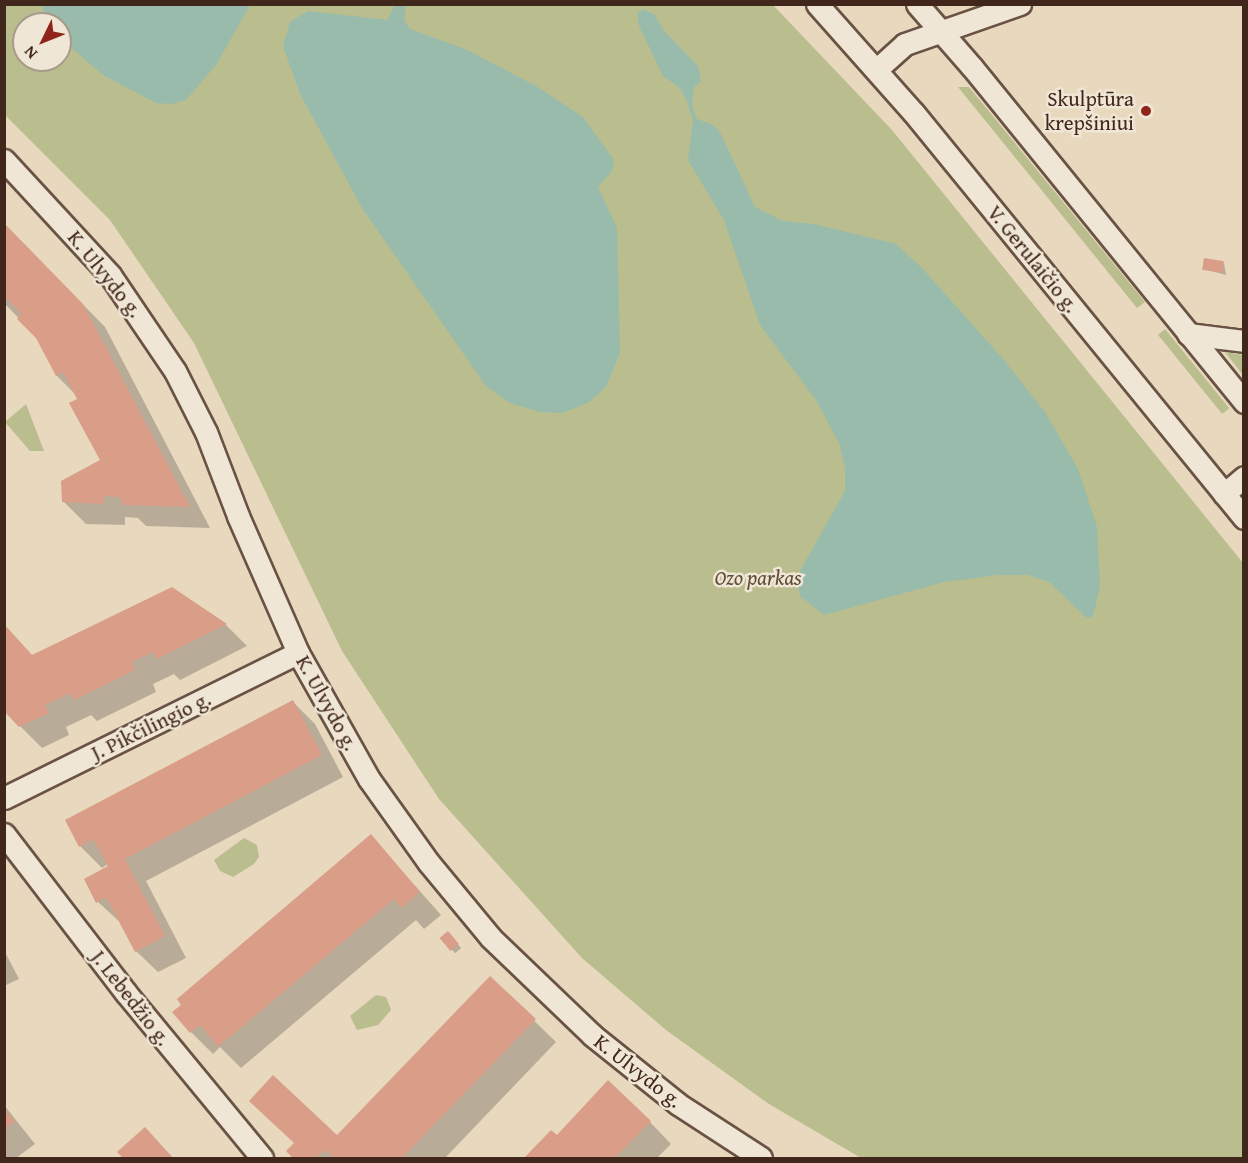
<!DOCTYPE html>
<html>
<head>
<meta charset="utf-8">
<style>
	body { margin:0 }
	#map { position:relative; width:1248px; height:1163px; overflow:hidden; background:#e7d8be; font-family:"Gentium Book Plus",serif }
	div>[style] { position:absolute }
	.green>* { inset:0; background:#babd8e; transform-origin:0 0 }
	.water>* { inset:0; background:#98bbac }
	.shadow>* { inset:0; background:#0003; transform-origin:0 0 }
	.building>* { inset:0; background:#d99d88; transform-origin:0 0 }
	.roads { filter:drop-shadow(2px 0 #6a5244) drop-shadow(-2px 0 #6a5244) drop-shadow(0 2px #6a5244) drop-shadow(0 -2px #6a5244) }
	.minor>* { height:21px; margin:-10.5px; padding:0 10.5px; transform-origin:10.5px; border-radius:10.5px; background:#efe6d5 }
	.dots>* { width:16px; height:16px; translate:-50% -50%; box-sizing:border-box; border:3px solid #efe6d5; border-radius:50% }
	span { translate:-50% -50%; white-space:nowrap; text-align:center; line-height:1.15; -webkit-text-stroke:5px #efe6d5; paint-order:stroke }
	.poi-label { font-size:21px; color:#41261b }
	.right { translate:-100% -50%; text-align:right }
	.street-label { font-size:21px; color:#41261b }
	.park-label { font-size:21px; color:#5f4c38; font-style:italic }
	.frame { position:absolute; inset:0; border:6px solid #41261b; pointer-events:none }
	.north { position:absolute; left:12px; top:12px; width:60px; height:60px; box-sizing:border-box; background:#efe6d5; border:2px solid #a9998b; border-radius:50%; rotate:227deg; font-size:16px; font-weight:700; line-height:24px; text-align:center; color:#41261b }
	.north::after { content:''; display:block; margin:auto; width:21px; height:27px; background:#8f2418; clip-path:polygon(50% 0,100% 100%,50% 72%,0 100%) }
</style>
</head>
<body>
<div id="map">
	<div class="green">
		<i style="clip-path:polygon(evenodd,4px 5px,773px 5px,892px 130px,1243px 563px,1243px 1158px,861px 1158px,769px 1104px,666px 1030px,582px 958px,439px 799px,342px 651px,194px 343px,110px 220px,5px 115px,4px 5px,24px 24px,60px 24px,60px 60px,24px 60px,24px 24px)"></i>
		<i style="clip-path:polygon(958px 87px,969px 87px,1145px 302px,1137px 308px)"></i>
		<i style="left:1165px;top:329px;width:102px;height:9px;rotate:51deg"></i>
		<i style="clip-path:polygon(1225px 352px,1243px 355px,1243px 375px)"></i>
		<i style="clip-path:polygon(26px 404px,44px 451px,30px 451px,5px 422px)"></i>
		<i style="clip-path:polygon(244px 838px,257px 845px,259px 857px,254px 864px,233px 877px,220px 871px,214px 860px)"></i>
		<i style="clip-path:polygon(376px 995px,386px 997px,391px 1010px,378px 1025px,357px 1030px,350px 1016px)"></i>
	</div>
	<div class="water">
		<i style="clip-path:polygon(42px 5px,42px 4px,250px 5px,216px 65px,186px 100px,172px 104px,156px 103px,103px 75px,60px 38px,60px 24px,48px 24px)"></i>
		<i style="clip-path:polygon(395px 5px,406px 5px,404px 20px,410px 29px,465px 49px,536px 86px,583px 117px,614px 160px,612px 171px,598px 187px,617px 228px,620px 353px,606px 387px,588px 403px,562px 413px,540px 412px,510px 403px,486px 386px,362px 208px,300px 94px,283px 46px,290px 22px,308px 11px,387px 20px)"></i>
		<i style="clip-path:polygon(643px 9px,655px 15px,664px 31px,698px 66px,701px 81px,694px 87px,692px 105px,697px 119px,713px 125px,720px 132px,755px 207px,783px 221px,814px 224px,896px 244px,921px 267px,1004px 360px,1045px 412px,1078px 469px,1097px 527px,1100px 587px,1093px 616px,1087px 618px,1049px 582px,1027px 575px,999px 575px,944px 582px,824px 615px,800px 596px,796px 578px,845px 491px,845px 467px,839px 443px,816px 400px,760px 325px,724px 220px,688px 160px,693px 120px,688px 104px,680px 88px,663px 76px,639px 26px,637px 14px)"></i>
	</div>
	<div class="shadow">
		<i style="clip-path:polygon(4px 224px,105px 327px,210px 528px,146px 526px,138px 518px,125px 517px,125px 525px,86px 524px,64px 502px,102px 461px,77px 396px,57px 376px,37px 337px,4px 303px)"></i>
		<i style="clip-path:polygon(1224px 263px,1226px 275px,1204px 269px)"></i>
		<i style="clip-path:polygon(172px 589px,226px 625px,247px 646px,180px 680px,174px 674px,153px 684px,156px 692px,97px 721px,91px 715px,66px 727px,69px 735px,42px 748px,20px 726px,36px 661px)"></i>
		<i style="clip-path:polygon(293px 702px,315px 724px,343px 777px,146px 881px,186px 958px,158px 972px,136px 951px,121px 923px,98px 902px,108px 864px,102px 868px,80px 846px)"></i>
		<i style="clip-path:polygon(371px 836px,441px 915px,424px 929px,416px 920px,241px 1068px,220px 1047px,213px 1054px,191px 1032px)"></i>
		<i style="left:448px;top:933px;width:20px;height:8px;rotate:49deg"></i>
		<i style="clip-path:polygon(4px 950px,19px 979px,4px 986px)"></i>
		<i style="clip-path:polygon(490px 978px,556px 1042px,445px 1158px,295px 1158px,288px 1151px,337px 1137px)"></i>
		<i style="clip-path:polygon(4px 1105px,35px 1144px,16px 1158px,4px 1158px)"></i>
		<i style="clip-path:polygon(650px 1122px,671px 1144px,657px 1158px,526px 1158px,551px 1132px,557px 1137px)"></i>
		<i style="clip-path:polygon(167px 1151px,173px 1158px,124px 1158px,125px 1158px)"></i>
	</div>
	<div class="building">
		<i style="clip-path:polygon(4px 223px,83px 304px,190px 507px,123px 505px,119px 497px,104px 496px,103px 504px,62px 502px,61px 481px,100px 460px,69px 403px,77px 399px,63px 372px,56px 376px,36px 338px,17px 319px,22px 314px,4px 296px)"></i>
		<i style="left:1204px;top:258px;width:20px;height:12px;rotate:9deg"></i>
		<i style="clip-path:polygon(172px 587px,227px 624px,157px 659px,153px 652px,132px 662px,135px 670px,74px 700px,70px 693px,45px 705px,49px 713px,19px 727px,4px 711px,4px 624px,32px 655px)"></i>
		<i style="clip-path:polygon(293px 700px,322px 755px,125px 859px,165px 936px,135px 952px,106px 897px,96px 903px,84px 879px,108px 866px,93px 839px,79px 847px,65px 820px)"></i>
		<i style="clip-path:polygon(371px 834px,420px 892px,401px 908px,394px 899px,218px 1047px,200px 1025px,190px 1033px,172px 1012px,181px 1005px,177px 999px)"></i>
		<i style="left:448px;top:931px;width:17px;height:11px;rotate:50deg"></i>
		<i style="clip-path:polygon(490px 976px,536px 1019px,402px 1158px,334px 1158px,325px 1150px,316px 1158px,293px 1158px,286px 1151px,294px 1143px,249px 1101px,273px 1075px,337px 1135px)"></i>
		<i style="clip-path:polygon(608px 1080px,651px 1121px,615px 1158px,524px 1158px,551px 1130px,557px 1135px)"></i>
		<i style="clip-path:polygon(4px 1109px,15px 1121px,4px 1129px)"></i>
		<i style="clip-path:polygon(145px 1127px,173px 1158px,123px 1158px,117px 1152px)"></i>
	</div>
	<div class="roads">
		<div class="minor">
			<i style="left:817px;top:4px;width:144px;rotate:48.4deg"></i>
			<i style="left:913px;top:112px;width:524px;rotate:50.81deg"></i>
			<i style="left:917px;top:4px;width:84px;rotate:48.9deg"></i>
			<i style="left:972px;top:67px;width:432px;rotate:50.9deg"></i>
			<i style="left:876px;top:70px;width:39px;rotate:-42deg"></i>
			<i style="left:905px;top:44px;width:122px;rotate:-19.2deg"></i>
			<i style="left:4px;top:160px;width:156px;rotate:47.3deg"></i>
			<i style="left:110px;top:275px;width:116px;rotate:55.9deg"></i>
			<i style="left:175px;top:371px;width:68px;rotate:63.1deg"></i>
			<i style="left:206px;top:432px;width:90px;rotate:69.1deg"></i>
			<i style="left:238px;top:516px;width:150px;rotate:66.3deg"></i>
			<i style="left:298px;top:653px;width:145px;rotate:60.6deg"></i>
			<i style="left:369px;top:779px;width:103px;rotate:54.5deg"></i>
			<i style="left:429px;top:863px;width:97px;rotate:50.4deg"></i>
			<i style="left:491px;top:938px;width:140px;rotate:43.8deg"></i>
			<i style="left:592px;top:1035px;width:110px;rotate:38.7deg"></i>
			<i style="left:678px;top:1104px;width:99px;rotate:33deg"></i>
			<i style="left:1188px;top:334px;width:56px;rotate:7.1deg"></i>
			<i style="left:1224px;top:494px;width:26px;rotate:-40deg"></i>
			<i style="left:4px;top:798px;width:328px;rotate:-26.3deg"></i>
			<i style="left:4px;top:834px;width:200px;rotate:52.5deg"></i>
			<i style="left:126px;top:993px;width:214px;rotate:50.5deg"></i>
		</div>
	</div>
	<div class="dots">
		<i style="left:1146px;top:111px;background:#8f2418"></i>
	</div>
	<div class="poi-label">
		<span class="right" style="left:1134px;top:111px">Skulptūra<br>krepšiniui</span>
	</div>
	<div class="street-label">
		<span style="left:1033px;top:259px;rotate:51deg">V. Gerulaičio g.</span>
		<span style="left:105px;top:274px;rotate:51deg">K. Ulvydo g.</span>
		<span style="left:327px;top:703px;rotate:61deg">K. Ulvydo g.</span>
		<span style="left:151px;top:726px;rotate:-26deg">J. Pikčilingio g.</span>
		<span style="left:131px;top:998px;rotate:52deg">J. Lebedžio g.</span>
		<span style="left:638px;top:1071px;rotate:38deg">K. Ulvydo g.</span>
	</div>
	<div class="park-label">
		<span style="left:758px;top:578px">Ozo parkas</span>
	</div>
	<div class="frame"></div>
	<div class="north">N</div>
</div>
</body>
</html>
